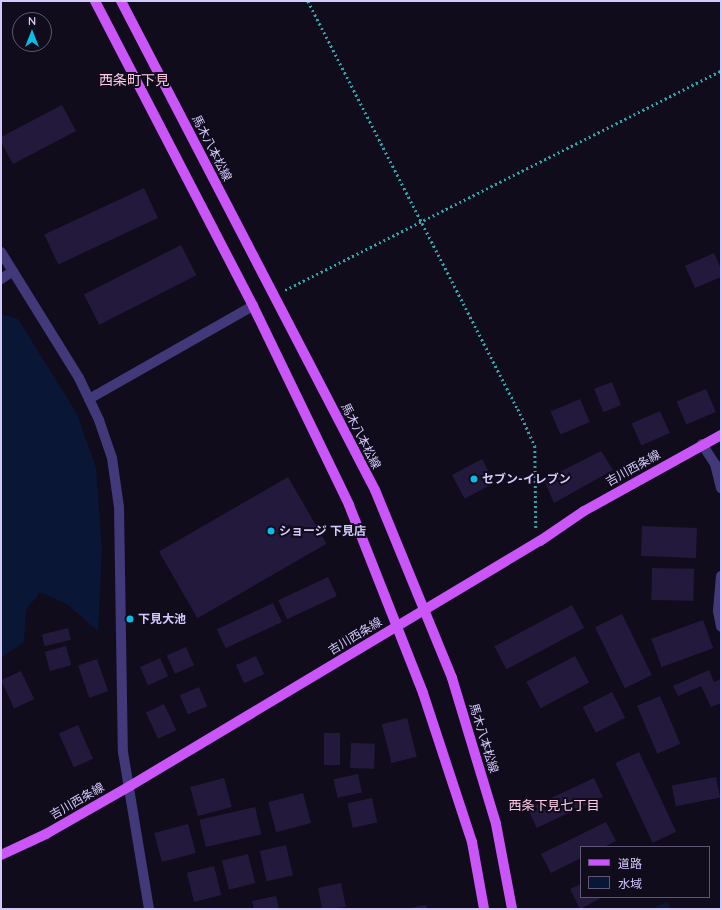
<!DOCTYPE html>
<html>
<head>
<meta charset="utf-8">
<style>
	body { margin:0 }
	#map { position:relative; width:722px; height:910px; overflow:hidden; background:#100c1c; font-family:Quicksand,"Noto Sans JP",sans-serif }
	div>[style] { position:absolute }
	.water>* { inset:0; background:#0a1636 }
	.building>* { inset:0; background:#23193c; transform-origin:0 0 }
	.path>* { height:2.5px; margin-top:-1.25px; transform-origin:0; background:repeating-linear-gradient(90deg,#31a4a8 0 2px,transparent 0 5px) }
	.minor>* { height:10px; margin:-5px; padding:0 5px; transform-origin:5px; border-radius:5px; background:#413979 }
	.major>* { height:10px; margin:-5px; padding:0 5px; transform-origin:5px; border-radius:5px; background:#ca55f8 }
	.dots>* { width:11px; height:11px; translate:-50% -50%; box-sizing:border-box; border:2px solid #100c1c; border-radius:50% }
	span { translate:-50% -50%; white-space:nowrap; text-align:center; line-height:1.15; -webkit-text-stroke:4px #100c1c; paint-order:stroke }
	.street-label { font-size:12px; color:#d3c9fd }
	.poi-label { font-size:12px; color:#d3c9fd; font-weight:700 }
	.left { translate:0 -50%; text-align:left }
	.neighbourhood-label { font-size:13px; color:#fdcbe6 }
	.quarter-label { font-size:14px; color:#fdcbe6 }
	.frame { position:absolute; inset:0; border:2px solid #d3c9fd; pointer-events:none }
	.legend { position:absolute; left:580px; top:846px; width:130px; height:52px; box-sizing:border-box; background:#100c1c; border:1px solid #5e5876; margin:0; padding:5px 7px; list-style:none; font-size:12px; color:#d3c9fd }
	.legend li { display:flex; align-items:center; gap:8px; height:20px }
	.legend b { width:20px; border:1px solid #5e5876 }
	.north { position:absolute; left:12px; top:12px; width:40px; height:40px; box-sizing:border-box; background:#100c1c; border:1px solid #5e5876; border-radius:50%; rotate:0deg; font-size:11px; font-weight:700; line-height:16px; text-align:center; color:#d3c9fd }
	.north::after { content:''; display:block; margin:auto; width:14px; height:18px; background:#0abde8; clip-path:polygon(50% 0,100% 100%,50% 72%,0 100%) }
</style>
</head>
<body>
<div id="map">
	<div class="water">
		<i style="clip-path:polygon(1px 314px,18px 319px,77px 414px,96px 468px,102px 550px,98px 631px,67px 604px,40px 592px,26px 610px,24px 642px,1px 658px)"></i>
		<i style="clip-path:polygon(667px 901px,671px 909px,653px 909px)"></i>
	</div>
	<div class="building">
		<i style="clip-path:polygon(62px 105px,76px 131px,13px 164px,1px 142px,1px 137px)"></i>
		<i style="left:144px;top:188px;width:33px;height:110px;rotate:65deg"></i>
		<i style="left:181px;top:245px;width:34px;height:109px;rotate:63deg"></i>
		<i style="clip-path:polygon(714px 253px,721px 269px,721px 277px,695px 288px,685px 266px)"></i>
		<i style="left:612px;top:382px;width:25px;height:19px;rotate:69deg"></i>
		<i style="left:706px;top:389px;width:25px;height:32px;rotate:67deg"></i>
		<i style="left:580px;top:399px;width:25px;height:32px;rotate:67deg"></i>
		<i style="left:660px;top:411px;width:24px;height:31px;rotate:66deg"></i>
		<i style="clip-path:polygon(601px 451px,613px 470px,554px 503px,544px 480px)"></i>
		<i style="left:482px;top:459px;width:27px;height:34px;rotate:62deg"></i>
		<i style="left:288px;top:477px;width:77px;height:149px;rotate:60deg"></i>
		<i style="left:642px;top:526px;width:55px;height:30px;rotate:2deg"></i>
		<i style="left:652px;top:568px;width:42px;height:32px;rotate:1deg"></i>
		<i style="left:328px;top:577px;width:21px;height:55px;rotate:65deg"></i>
		<i style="left:273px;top:603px;width:21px;height:62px;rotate:65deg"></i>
		<i style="left:572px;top:605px;width:26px;height:88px;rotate:62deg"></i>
		<i style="left:622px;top:614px;width:68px;height:30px;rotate:64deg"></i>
		<i style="left:703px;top:620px;width:30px;height:55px;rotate:70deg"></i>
		<i style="left:68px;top:628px;width:12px;height:27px;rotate:76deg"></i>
		<i style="left:66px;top:646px;width:20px;height:22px;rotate:75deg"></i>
		<i style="left:186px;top:647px;width:20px;height:21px;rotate:66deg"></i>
		<i style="left:256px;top:656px;width:20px;height:22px;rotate:66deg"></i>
		<i style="left:575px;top:656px;width:30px;height:55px;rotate:62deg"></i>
		<i style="left:160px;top:658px;width:20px;height:22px;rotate:66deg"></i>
		<i style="left:97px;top:659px;width:34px;height:20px;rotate:71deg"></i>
		<i style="clip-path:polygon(709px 670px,714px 682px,721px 679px,721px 703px,711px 707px,701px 686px,678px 696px,673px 686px)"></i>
		<i style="left:21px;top:671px;width:31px;height:22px;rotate:65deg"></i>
		<i style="left:199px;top:687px;width:21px;height:21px;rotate:67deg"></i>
		<i style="left:612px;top:692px;width:29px;height:33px;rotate:63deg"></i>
		<i style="left:660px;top:696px;width:52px;height:25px;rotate:67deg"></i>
		<i style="left:164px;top:704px;width:29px;height:20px;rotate:65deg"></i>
		<i style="left:407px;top:718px;width:40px;height:26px;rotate:76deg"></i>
		<i style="left:78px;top:725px;width:37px;height:21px;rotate:66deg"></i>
		<i style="left:340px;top:733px;width:32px;height:16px;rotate:90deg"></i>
		<i style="left:351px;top:743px;width:24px;height:25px;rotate:2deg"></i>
		<i style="left:639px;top:752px;width:88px;height:26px;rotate:65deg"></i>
		<i style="left:358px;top:774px;width:19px;height:25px;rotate:78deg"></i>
		<i style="left:716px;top:777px;width:21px;height:45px;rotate:79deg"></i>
		<i style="left:224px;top:778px;width:30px;height:35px;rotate:75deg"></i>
		<i style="left:594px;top:778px;width:21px;height:73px;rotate:65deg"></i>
		<i style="left:303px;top:793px;width:31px;height:36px;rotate:75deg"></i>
		<i style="left:372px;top:798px;width:25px;height:25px;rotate:78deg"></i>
		<i style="left:255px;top:807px;width:28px;height:57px;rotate:77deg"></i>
		<i style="clip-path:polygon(606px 822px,616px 841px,604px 847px,581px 847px,581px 858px,551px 873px,541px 854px)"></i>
		<i style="left:188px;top:824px;width:30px;height:35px;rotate:75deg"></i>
		<i style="left:286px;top:845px;width:31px;height:27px;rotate:77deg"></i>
		<i style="left:248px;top:854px;width:30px;height:27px;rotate:76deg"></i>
		<i style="left:214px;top:866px;width:30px;height:28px;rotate:76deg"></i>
		<i style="clip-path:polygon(341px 883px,346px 907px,322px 909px,318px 888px)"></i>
		<i style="clip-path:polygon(581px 884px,581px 897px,603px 897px,580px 909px,570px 889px)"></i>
		<i style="clip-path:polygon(276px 896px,279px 909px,254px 909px,252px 901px)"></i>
		<i style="clip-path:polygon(426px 905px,427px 909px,410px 909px,410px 908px)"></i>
	</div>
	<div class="path">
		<i style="left:308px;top:1px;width:459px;rotate:62.8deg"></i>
		<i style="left:518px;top:409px;width:41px;rotate:65.3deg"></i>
		<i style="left:535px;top:446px;width:84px;rotate:89.3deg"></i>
		<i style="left:285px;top:290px;width:488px;rotate:-26.7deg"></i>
	</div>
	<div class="minor">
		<i style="left:1px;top:252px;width:148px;rotate:58.2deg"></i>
		<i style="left:79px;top:378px;width:47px;rotate:64.5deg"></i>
		<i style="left:99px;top:420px;width:40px;rotate:71.1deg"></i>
		<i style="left:112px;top:458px;width:49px;rotate:81.9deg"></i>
		<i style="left:119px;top:507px;width:245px;rotate:89.1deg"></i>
		<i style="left:123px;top:752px;width:159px;rotate:80.6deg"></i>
		<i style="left:1px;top:279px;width:14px;rotate:-34deg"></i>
		<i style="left:89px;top:399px;width:189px;rotate:-29.6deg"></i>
		<i style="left:702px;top:444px;width:24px;rotate:57deg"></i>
		<i style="left:715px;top:464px;width:25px;rotate:76deg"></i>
		<i style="left:721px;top:576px;width:35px;rotate:95deg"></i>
		<i style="left:718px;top:611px;width:16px;rotate:79deg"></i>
	</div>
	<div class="major">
		<i style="left:95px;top:1px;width:343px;rotate:62.6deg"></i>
		<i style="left:253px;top:306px;width:221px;rotate:64.2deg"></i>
		<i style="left:349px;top:505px;width:202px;rotate:68.5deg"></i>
		<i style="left:423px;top:693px;width:157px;rotate:71.8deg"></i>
		<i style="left:472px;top:842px;width:68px;rotate:79.8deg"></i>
		<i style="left:121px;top:1px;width:551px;rotate:62.55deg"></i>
		<i style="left:375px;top:490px;width:203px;rotate:67.7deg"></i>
		<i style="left:452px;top:678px;width:152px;rotate:73.2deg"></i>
		<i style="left:496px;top:824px;width:86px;rotate:79.3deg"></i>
		<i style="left:1px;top:855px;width:50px;rotate:-25deg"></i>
		<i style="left:46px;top:834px;width:97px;rotate:-29.7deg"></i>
		<i style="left:130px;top:786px;width:478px;rotate:-30.9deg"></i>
		<i style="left:540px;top:541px;width:53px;rotate:-34.3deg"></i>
		<i style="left:584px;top:511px;width:157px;rotate:-29deg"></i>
	</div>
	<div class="dots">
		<i style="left:474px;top:479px;background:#0abde8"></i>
		<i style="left:271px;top:531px;background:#0abde8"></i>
		<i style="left:130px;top:619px;background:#0abde8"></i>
	</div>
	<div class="street-label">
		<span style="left:212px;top:148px;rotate:63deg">馬木八本松線</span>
		<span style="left:361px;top:436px;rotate:63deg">馬木八本松線</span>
		<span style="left:633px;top:468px;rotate:-29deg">吉川西条線</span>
		<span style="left:355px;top:636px;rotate:-31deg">吉川西条線</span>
		<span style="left:484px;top:738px;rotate:73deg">馬木八本松線</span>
		<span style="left:77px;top:801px;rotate:-30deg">吉川西条線</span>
	</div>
	<div class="poi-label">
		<span class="left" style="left:482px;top:479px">セブン-イレブン</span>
		<span class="left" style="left:279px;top:531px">ショージ 下見店</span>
		<span class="left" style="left:138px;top:619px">下見大池</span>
	</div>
	<div class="neighbourhood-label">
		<span style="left:554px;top:805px">西条下見七丁目</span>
	</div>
	<div class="quarter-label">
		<span style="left:134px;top:80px">西条町下見</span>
	</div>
	<div class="frame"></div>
	<ul class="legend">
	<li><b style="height:5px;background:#ca55f8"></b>道路</li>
	<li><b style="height:11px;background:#0a1636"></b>水域</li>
	</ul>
	<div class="north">N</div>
</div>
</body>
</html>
